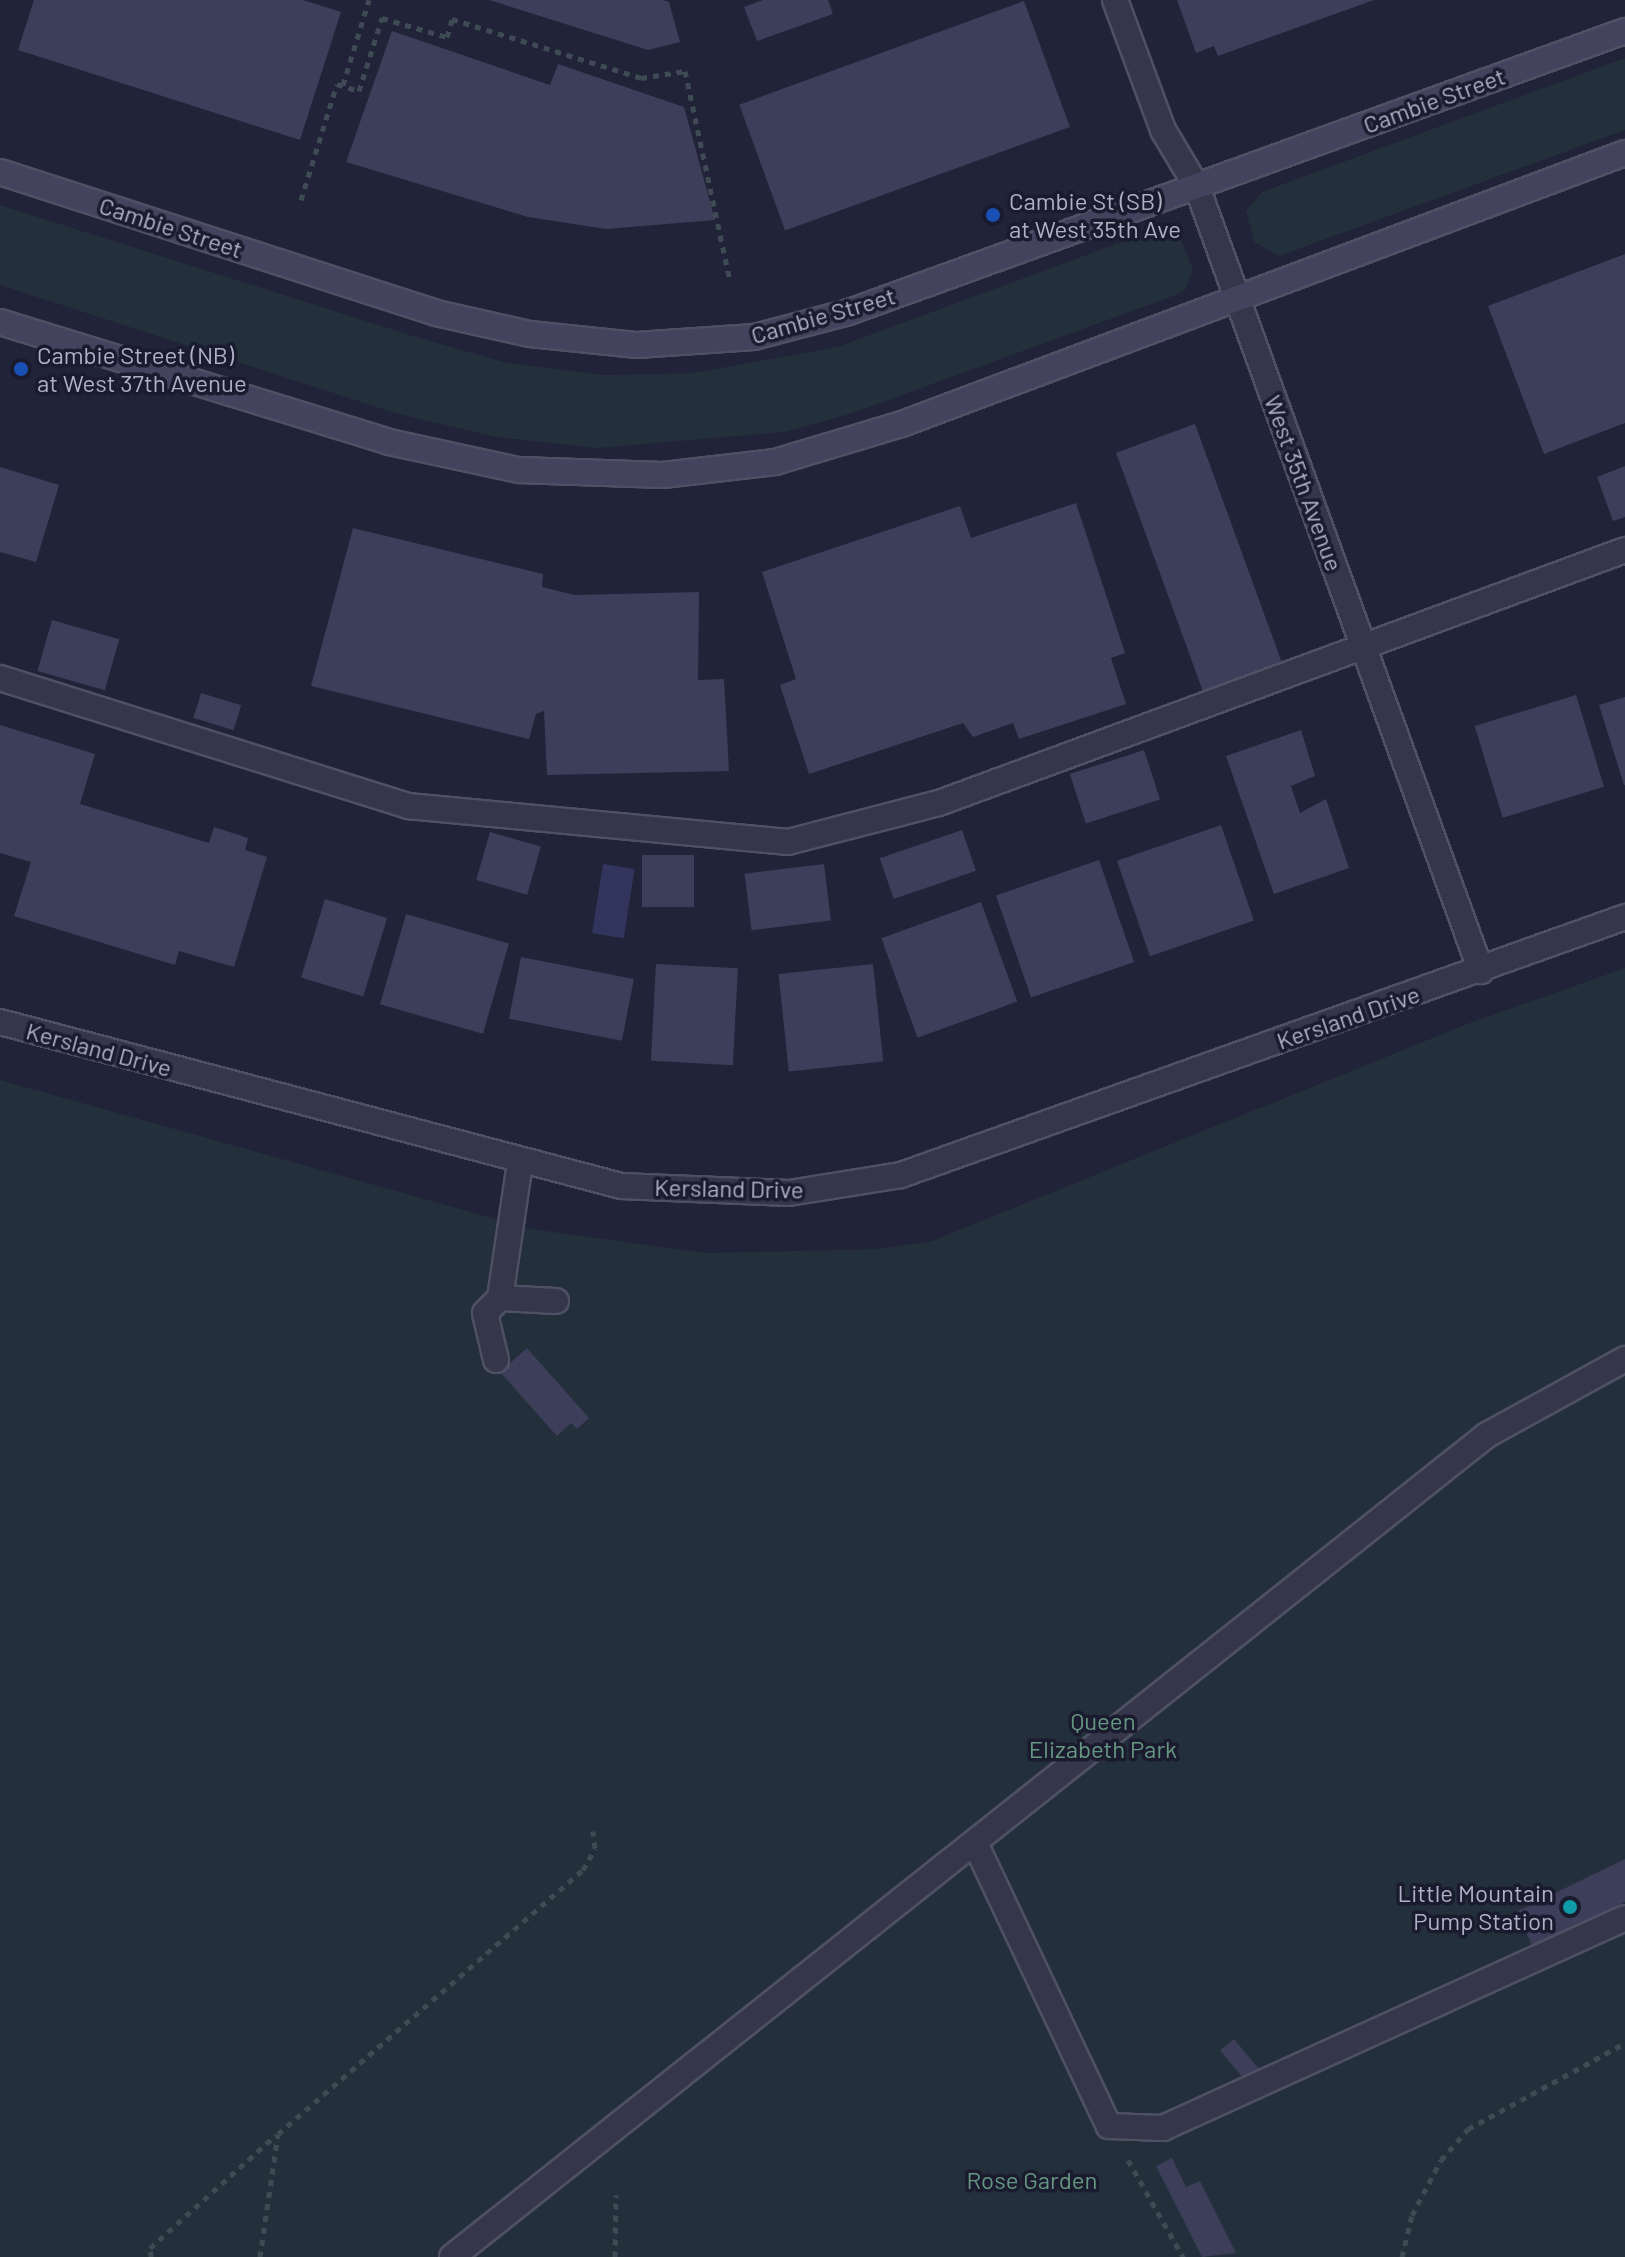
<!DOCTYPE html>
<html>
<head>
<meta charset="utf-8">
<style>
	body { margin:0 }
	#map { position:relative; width:1625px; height:2257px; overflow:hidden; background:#212339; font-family:Barlow,sans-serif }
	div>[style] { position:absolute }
	.green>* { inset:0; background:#232f3a }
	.water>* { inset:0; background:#31345c; transform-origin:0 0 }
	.building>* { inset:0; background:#3d3e59; transform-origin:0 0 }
	.path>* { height:5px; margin-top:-2.5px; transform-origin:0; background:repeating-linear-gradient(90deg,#3e4b55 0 6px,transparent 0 12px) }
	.roads { filter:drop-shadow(2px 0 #4f5064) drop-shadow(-2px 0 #4f5064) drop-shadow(0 2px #4f5064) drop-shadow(0 -2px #4f5064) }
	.lane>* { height:24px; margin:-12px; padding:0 12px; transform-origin:12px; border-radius:12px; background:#353649 }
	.street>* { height:24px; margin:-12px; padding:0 12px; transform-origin:12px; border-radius:12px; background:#353649 }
	.secondary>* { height:24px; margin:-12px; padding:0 12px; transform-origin:12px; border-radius:12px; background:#43435d }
	.dots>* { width:22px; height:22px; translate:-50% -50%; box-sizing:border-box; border:4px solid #1a1b2e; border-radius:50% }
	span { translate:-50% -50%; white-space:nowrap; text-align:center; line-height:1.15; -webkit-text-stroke:7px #1a1b2e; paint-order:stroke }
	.street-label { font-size:24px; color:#afb0c6 }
	.poi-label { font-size:24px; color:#afb0c6 }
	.left { translate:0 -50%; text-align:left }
	.right { translate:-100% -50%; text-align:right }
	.park-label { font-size:24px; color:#669782 }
</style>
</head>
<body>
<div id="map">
	<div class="green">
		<i style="clip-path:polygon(1625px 58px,1625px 130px,1279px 256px,1254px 242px,1246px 211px,1262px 192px)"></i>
		<i style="clip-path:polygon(0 205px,416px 337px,507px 363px,604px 375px,693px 373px,837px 347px,1157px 229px,1178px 232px,1193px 269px,1186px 289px,1176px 295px,850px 414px,785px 432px,598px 448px,496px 437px,395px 413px,0 285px)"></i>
		<i style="clip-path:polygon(1625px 968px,1625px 2257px,0 2257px,0 1080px,531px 1229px,706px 1253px,878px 1249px,932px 1241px,1467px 1024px)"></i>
	</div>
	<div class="water">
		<i style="left:603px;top:864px;width:32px;height:70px;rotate:9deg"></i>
	</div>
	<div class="building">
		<i style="clip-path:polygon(34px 0,303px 0,341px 12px,300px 140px,18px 50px)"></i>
		<i style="clip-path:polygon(489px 0,663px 0,669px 2px,680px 42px,648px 50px)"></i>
		<i style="clip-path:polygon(763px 0,828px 0,833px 14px,757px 41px,744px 7px)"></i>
		<i style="clip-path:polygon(1177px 0,1374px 0,1218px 56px,1214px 46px,1196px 53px)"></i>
		<i style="left:1024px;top:1px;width:134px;height:303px;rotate:70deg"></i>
		<i style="clip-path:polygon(392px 31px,550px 85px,558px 64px,684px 107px,715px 220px,606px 229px,528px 217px,346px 162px)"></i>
		<i style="clip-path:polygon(1625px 254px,1625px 423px,1544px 454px,1488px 306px)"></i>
		<i style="left:1195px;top:424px;width:256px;height:84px;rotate:70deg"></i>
		<i style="clip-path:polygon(1625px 466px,1625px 517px,1613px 521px,1597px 477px)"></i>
		<i style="clip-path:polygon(0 467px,59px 485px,36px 562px,0 552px)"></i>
		<i style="clip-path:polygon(1076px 503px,1125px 653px,1111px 658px,1126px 704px,1019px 739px,1013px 723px,973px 737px,963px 723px,809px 774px,780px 685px,796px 679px,762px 572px,960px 506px,971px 538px)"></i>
		<i style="clip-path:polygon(353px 528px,543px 574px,542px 587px,575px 595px,699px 592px,698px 680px,724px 679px,729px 771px,547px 775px,544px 711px,536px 714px,529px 739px,311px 686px)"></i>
		<i style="left:52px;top:620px;width:70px;height:53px;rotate:16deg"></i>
		<i style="left:201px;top:693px;width:42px;height:26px;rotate:17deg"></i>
		<i style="left:1576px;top:695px;width:96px;height:106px;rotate:73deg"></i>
		<i style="clip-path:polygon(1625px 697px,1625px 785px,1624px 785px,1599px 705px)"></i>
		<i style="clip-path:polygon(0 725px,95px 754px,80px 804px,209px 843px,214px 827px,248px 838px,245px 850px,267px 857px,234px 967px,179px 951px,175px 965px,14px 916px,31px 862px,0 853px)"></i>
		<i style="clip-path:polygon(1301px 730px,1315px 776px,1291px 786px,1300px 813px,1326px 799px,1349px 868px,1274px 894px,1226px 756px)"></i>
		<i style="left:1144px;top:750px;width:52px;height:78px;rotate:72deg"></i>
		<i style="left:1221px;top:825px;width:101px;height:110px;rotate:71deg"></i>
		<i style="left:962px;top:830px;width:43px;height:87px;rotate:71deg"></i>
		<i style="left:490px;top:832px;width:53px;height:50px;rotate:16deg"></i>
		<i style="left:642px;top:855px;width:52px;height:52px"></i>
		<i style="left:1099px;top:860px;width:108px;height:109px;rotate:71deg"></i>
		<i style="left:824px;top:864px;width:57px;height:80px;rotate:83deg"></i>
		<i style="left:325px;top:899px;width:65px;height:82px;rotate:17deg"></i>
		<i style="left:981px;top:902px;width:106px;height:106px;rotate:70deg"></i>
		<i style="left:406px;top:914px;width:107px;height:94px;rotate:16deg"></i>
		<i style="left:521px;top:957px;width:115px;height:63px;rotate:11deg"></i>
		<i style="left:656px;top:964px;width:82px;height:97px;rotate:3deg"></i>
		<i style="left:873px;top:964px;width:98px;height:95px;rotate:84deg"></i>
		<i style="clip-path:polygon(527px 1348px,589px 1418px,577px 1429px,571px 1423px,557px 1436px,500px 1372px)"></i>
		<i style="clip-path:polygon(1625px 1859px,1625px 1902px,1533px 1947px,1516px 1912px)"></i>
		<i style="left:1234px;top:2039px;width:40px;height:18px;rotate:50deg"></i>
		<i style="clip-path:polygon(1172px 2158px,1186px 2187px,1200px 2181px,1236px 2253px,1202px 2257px,1156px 2166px)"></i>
	</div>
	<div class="path">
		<i style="left:343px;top:85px;width:89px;rotate:-73deg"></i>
		<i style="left:301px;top:200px;width:121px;rotate:-72.8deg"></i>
		<i style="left:337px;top:84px;width:23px;rotate:18deg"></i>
		<i style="left:359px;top:91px;width:77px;rotate:-72.5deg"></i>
		<i style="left:382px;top:18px;width:68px;rotate:16.3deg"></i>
		<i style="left:447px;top:37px;width:19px;rotate:-74deg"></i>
		<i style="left:452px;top:19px;width:198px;rotate:17.3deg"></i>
		<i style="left:641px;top:78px;width:45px;rotate:-9deg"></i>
		<i style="left:685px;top:71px;width:211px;rotate:77.9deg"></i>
		<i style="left:1128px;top:2160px;width:112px;rotate:60.4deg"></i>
		<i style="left:151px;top:2257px;width:9px;rotate:-96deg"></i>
		<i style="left:150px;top:2248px;width:169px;rotate:-41.9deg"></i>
		<i style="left:260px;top:2257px;width:124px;rotate:-81.7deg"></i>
		<i style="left:278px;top:2134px;width:403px;rotate:-40.9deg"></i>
		<i style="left:583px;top:1870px;width:25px;rotate:-61deg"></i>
		<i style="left:595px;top:1848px;width:17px;rotate:-97deg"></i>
		<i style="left:615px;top:2257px;width:62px;rotate:-89.1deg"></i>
		<i style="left:1402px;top:2257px;width:43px;rotate:-76.6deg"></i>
		<i style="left:1412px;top:2215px;width:62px;rotate:-62.2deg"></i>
		<i style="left:1441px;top:2160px;width:41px;rotate:-48.9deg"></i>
		<i style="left:1468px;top:2129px;width:179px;rotate:-28.7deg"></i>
	</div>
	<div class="roads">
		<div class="lane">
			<i style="left:0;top:678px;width:428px;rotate:17.4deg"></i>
			<i style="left:408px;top:806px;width:382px;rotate:5.4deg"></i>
			<i style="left:788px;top:842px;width:156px;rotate:-14.5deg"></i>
			<i style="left:939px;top:803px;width:731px;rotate:-20.24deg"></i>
			<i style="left:500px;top:1298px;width:137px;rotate:-81.6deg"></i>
			<i style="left:496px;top:1360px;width:48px;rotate:-103.2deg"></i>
			<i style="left:485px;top:1313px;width:21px;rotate:-45deg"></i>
			<i style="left:500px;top:1298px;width:56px;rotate:3.1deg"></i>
			<i style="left:975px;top:1843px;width:313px;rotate:64.7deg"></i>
			<i style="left:1109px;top:2126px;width:54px;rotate:2.1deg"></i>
			<i style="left:1163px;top:2128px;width:507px;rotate:-24.44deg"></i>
		</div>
		<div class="street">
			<i style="left:1115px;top:0;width:139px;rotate:69.7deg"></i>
			<i style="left:1163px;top:130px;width:66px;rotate:59.2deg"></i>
			<i style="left:1197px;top:187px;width:834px;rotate:70.09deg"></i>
			<i style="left:0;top:1022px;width:642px;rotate:14.79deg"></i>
			<i style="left:621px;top:1186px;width:168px;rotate:2.4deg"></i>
			<i style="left:789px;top:1193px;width:113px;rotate:-9.1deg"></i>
			<i style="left:901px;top:1175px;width:769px;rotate:-19.61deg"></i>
			<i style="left:452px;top:2257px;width:1322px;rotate:-38.46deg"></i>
			<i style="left:1487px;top:1435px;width:158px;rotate:-28.8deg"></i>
		</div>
		<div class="secondary">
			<i style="left:0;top:172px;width:458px;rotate:17.9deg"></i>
			<i style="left:436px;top:313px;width:96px;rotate:12.6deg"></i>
			<i style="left:530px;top:334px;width:108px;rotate:5.9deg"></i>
			<i style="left:637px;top:345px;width:117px;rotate:-3.9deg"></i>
			<i style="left:754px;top:337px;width:98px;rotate:-14.7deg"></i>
			<i style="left:849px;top:312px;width:825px;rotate:-19.91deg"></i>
			<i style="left:0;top:322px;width:407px;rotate:17.1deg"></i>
			<i style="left:389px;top:442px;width:133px;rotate:12.2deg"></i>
			<i style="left:519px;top:470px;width:144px;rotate:2deg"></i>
			<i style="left:663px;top:475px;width:113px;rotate:-6.6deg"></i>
			<i style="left:775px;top:462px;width:133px;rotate:-16.7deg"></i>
			<i style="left:902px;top:424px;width:772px;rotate:-20.55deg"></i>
		</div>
	</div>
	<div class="dots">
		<i style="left:993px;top:215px;background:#1a4fb4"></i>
		<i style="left:21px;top:369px;background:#1a4fb4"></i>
		<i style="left:1570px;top:1907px;background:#0f9aa8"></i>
	</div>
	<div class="street-label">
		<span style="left:1434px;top:100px;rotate:-20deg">Cambie Street</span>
		<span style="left:171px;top:227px;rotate:18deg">Cambie Street</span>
		<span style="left:823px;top:315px;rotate:-16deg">Cambie Street</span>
		<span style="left:1304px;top:483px;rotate:70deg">West 35th Avenue</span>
		<span style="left:1348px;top:1017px;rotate:-19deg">Kersland Drive</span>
		<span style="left:99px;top:1049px;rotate:15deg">Kersland Drive</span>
		<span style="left:729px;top:1188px;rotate:1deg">Kersland Drive</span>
	</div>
	<div class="poi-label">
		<span class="left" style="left:1009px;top:215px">Cambie St (SB)<br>at West 35th Ave</span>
		<span class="left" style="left:37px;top:369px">Cambie Street (NB)<br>at West 37th Avenue</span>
		<span class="right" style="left:1554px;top:1907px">Little Mountain<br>Pump Station</span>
	</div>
	<div class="park-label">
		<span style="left:1103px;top:1735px">Queen<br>Elizabeth Park</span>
		<span style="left:1032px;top:2180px">Rose Garden</span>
	</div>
</div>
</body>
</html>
